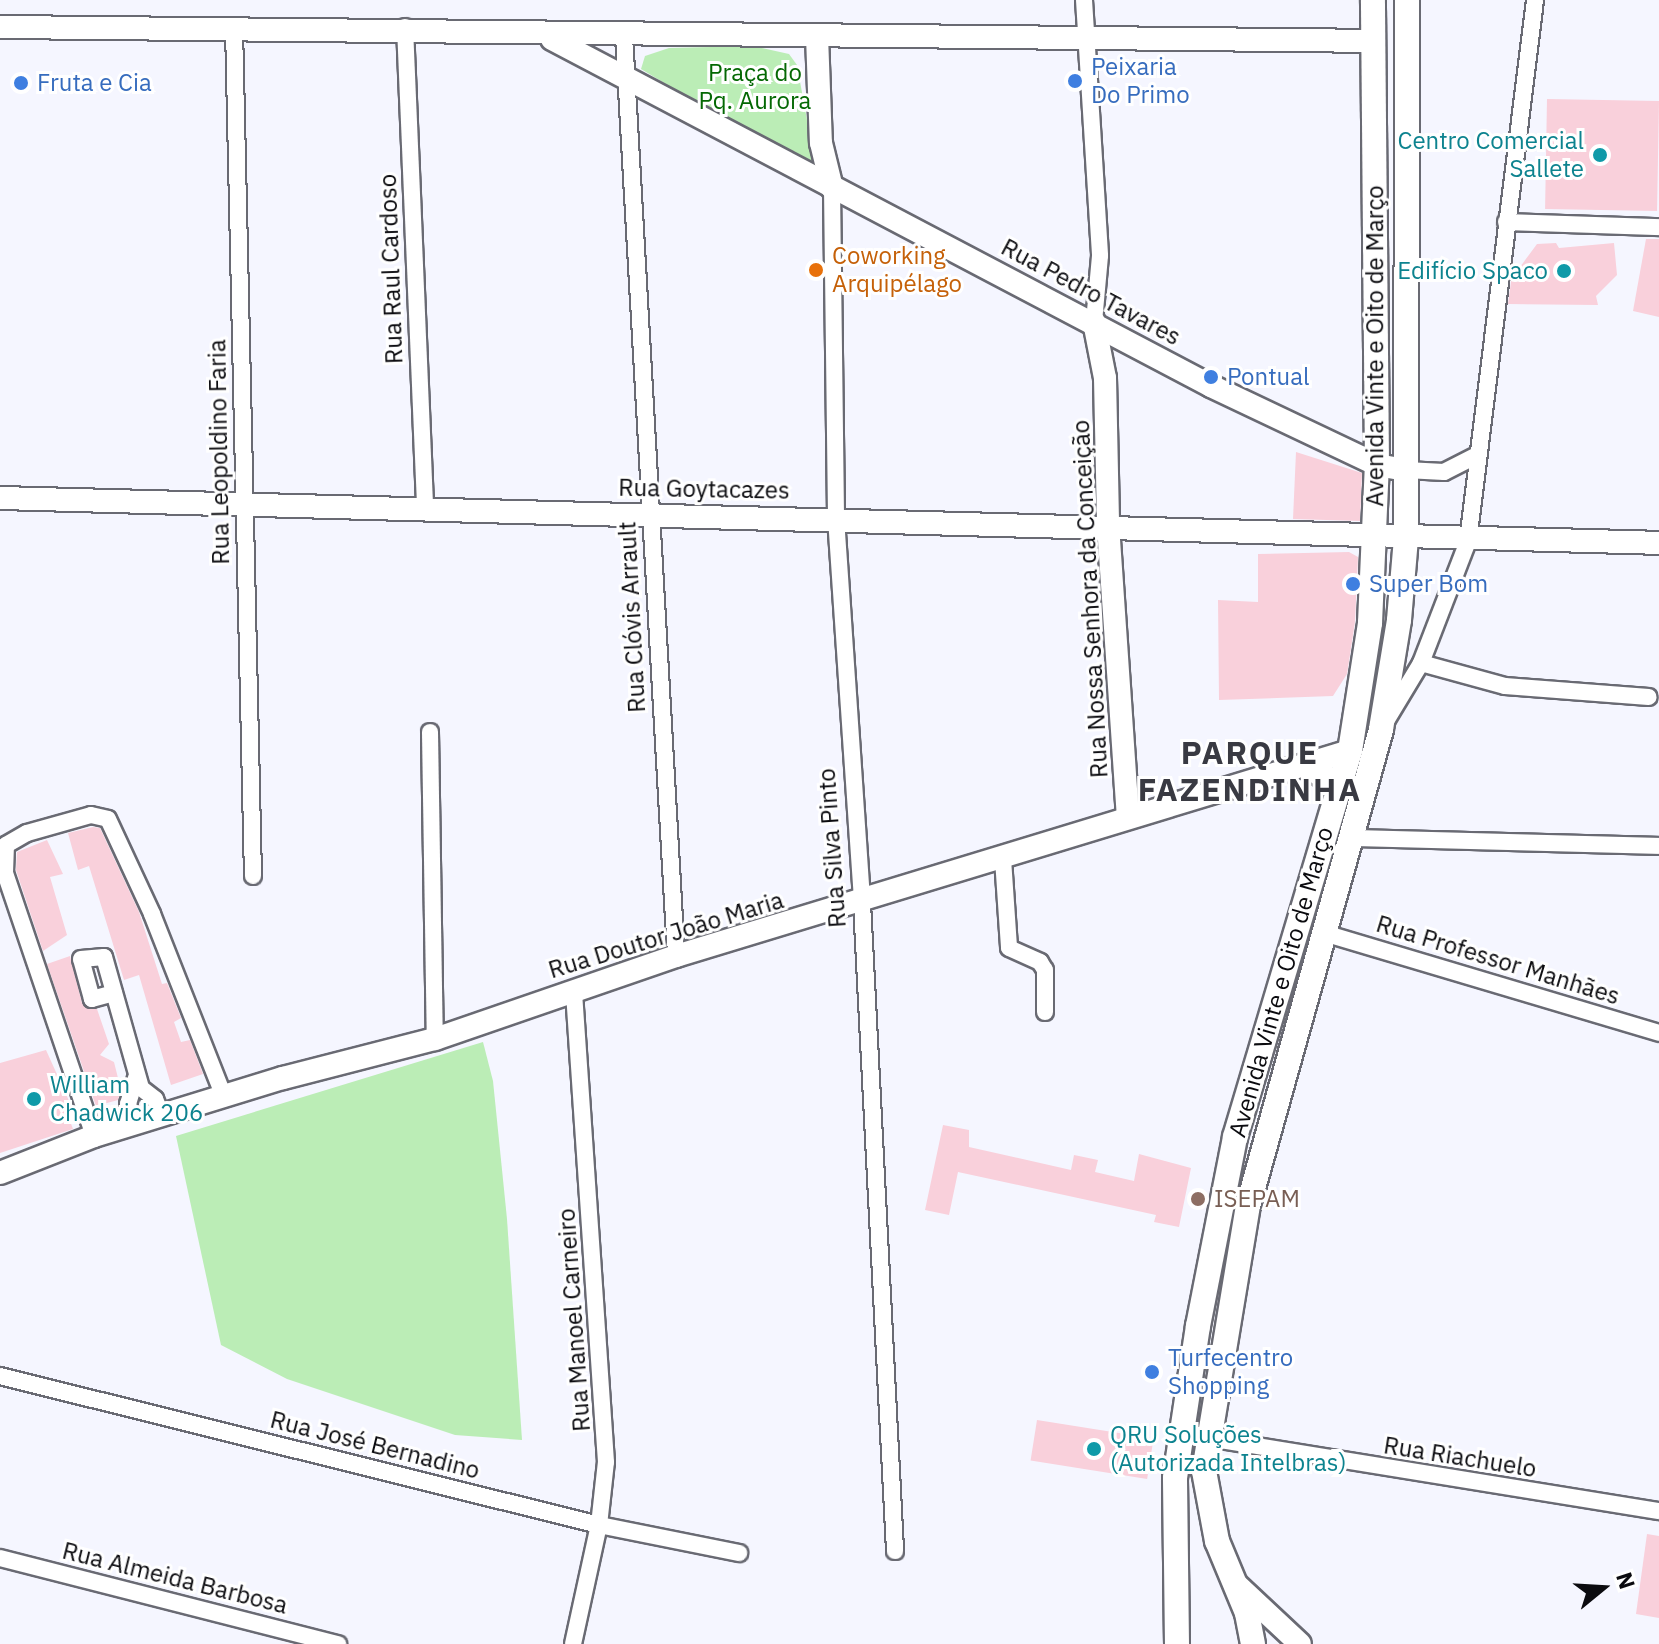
<!DOCTYPE html>
<html>
<head>
<meta charset="utf-8">
<style>
	body { margin:0 }
	#map { position:relative; width:1659px; height:1644px; overflow:hidden; background:#f5f6ff; font-family:"IBM Plex Sans",sans-serif }
	div>[style] { position:absolute }
	.green>* { inset:0; background:#bbedb6 }
	.building>* { inset:0; background:#f9d0db; transform-origin:0 0 }
	.roads { filter:drop-shadow(2px 0 #696a73) drop-shadow(-2px 0 #696a73) drop-shadow(0 2px #696a73) drop-shadow(0 -2px #696a73) }
	.street>* { height:16px; margin:-8px; padding:0 8px; transform-origin:8px; border-radius:8px; background:#fff }
	.secondary>* { height:22px; margin:-11px; padding:0 11px; transform-origin:11px; border-radius:11px; background:#fff }
	.primary>* { height:24px; margin:-12px; padding:0 12px; transform-origin:12px; border-radius:12px; background:#fff }
	.dots>* { width:22px; height:22px; translate:-50% -50%; box-sizing:border-box; border:4px solid #fff; border-radius:50% }
	span { translate:-50% -50%; white-space:nowrap; text-align:center; line-height:1.15; -webkit-text-stroke:6px #fff; paint-order:stroke }
	.shop-label { font-size:24px; color:#366cbe }
	.left { translate:0 -50%; text-align:left }
	.park-label { font-size:24px; color:#046803 }
	.culture-label { font-size:24px; color:#0d838f }
	.right { translate:-100% -50%; text-align:right }
	.food-label { font-size:24px; color:#c56008 }
	.street-label { font-size:24px; color:#0b0b0f }
	.education-label { font-size:24px; color:#785e54 }
	.district-label { font-size:32px; color:#393a42; font-weight:700; letter-spacing:2px }
	.north { position:absolute; left:1563px; top:1548px; width:80px; height:80px; -webkit-text-stroke:6px #fff; paint-order:stroke; rotate:72deg; font-size:22px; font-weight:700; line-height:32px; text-align:center; color:#0b0b0f }
	.north::after { content:''; display:block; margin:auto; width:28px; height:36px; background:#0b0b0f; clip-path:polygon(50% 0,100% 100%,50% 72%,0 100%) }
</style>
</head>
<body>
<div id="map">
	<div class="green">
		<i style="clip-path:polygon(753px 46px,789px 54px,797px 65px,817px 175px,641px 69px,645px 56px,669px 48px)"></i>
		<i style="clip-path:polygon(483px 1042px,493px 1081px,507px 1219px,522px 1440px,455px 1435px,287px 1379px,221px 1345px,176px 1136px)"></i>
	</div>
	<div class="building">
		<i style="left:1547px;top:99px;width:112px;height:110px;rotate:1deg"></i>
		<i style="clip-path:polygon(1646px 239px,1659px 239px,1659px 317px,1633px 311px)"></i>
		<i style="clip-path:polygon(1556px 243px,1559px 248px,1614px 243px,1617px 275px,1596px 296px,1598px 305px,1508px 304px,1513px 267px,1520px 267px,1537px 244px)"></i>
		<i style="clip-path:polygon(1296px 452px,1362px 473px,1360px 521px,1293px 519px)"></i>
		<i style="clip-path:polygon(1349px 552px,1358px 557px,1355px 622px,1347px 674px,1333px 696px,1219px 700px,1218px 600px,1258px 602px,1258px 554px)"></i>
		<i style="clip-path:polygon(93px 827px,100px 828px,139px 912px,162px 984px,167px 983px,181px 1018px,174px 1022px,181px 1042px,190px 1040px,203px 1074px,171px 1085px,139px 975px,124px 980px,89px 866px,78px 870px,68px 833px)"></i>
		<i style="clip-path:polygon(47px 840px,63px 874px,50px 877px,67px 935px,43px 951px,16px 870px,17px 852px)"></i>
		<i style="clip-path:polygon(70px 956px,82px 1003px,97px 1009px,109px 1044px,100px 1055px,114px 1062px,121px 1090px,118px 1100px,96px 1106px,47px 964px)"></i>
		<i style="clip-path:polygon(46px 1050px,74px 1112px,67px 1113px,73px 1129px,0 1153px,0 1063px)"></i>
		<i style="clip-path:polygon(943px 1125px,969px 1130px,969px 1147px,1071px 1170px,1074px 1155px,1098px 1160px,1095px 1172px,1134px 1181px,1139px 1154px,1191px 1168px,1179px 1227px,1154px 1222px,1156px 1215px,958px 1172px,949px 1215px,925px 1210px)"></i>
		<i style="left:1037px;top:1420px;width:118px;height:41px;rotate:9deg"></i>
		<i style="clip-path:polygon(1647px 1534px,1659px 1536px,1659px 1618px,1636px 1614px)"></i>
	</div>
	<div class="roads">
		<div class="street">
			<i style="left:1084px;top:0;width:256px;rotate:86.4deg"></i>
			<i style="left:1100px;top:256px;width:66px;rotate:95.2deg"></i>
			<i style="left:234px;top:27px;width:849px;rotate:88.72deg"></i>
			<i style="left:405px;top:27px;width:482px;rotate:87.6deg"></i>
			<i style="left:624px;top:36px;width:921px;rotate:86.76deg"></i>
			<i style="left:832px;top:188px;width:330px;rotate:89.3deg"></i>
			<i style="left:836px;top:518px;width:386px;rotate:86.1deg"></i>
			<i style="left:862px;top:903px;width:649px;rotate:87.08deg"></i>
			<i style="left:1506px;top:222px;width:153px;rotate:1.9deg"></i>
			<i style="left:1406px;top:470px;width:38px;rotate:3deg"></i>
			<i style="left:1444px;top:472px;width:38px;rotate:-27deg"></i>
			<i style="left:1421px;top:663px;width:87px;rotate:15.3deg"></i>
			<i style="left:1505px;top:686px;width:144px;rotate:4.4deg"></i>
			<i style="left:1386px;top:721px;width:68px;rotate:-58.9deg"></i>
			<i style="left:1421px;top:663px;width:131px;rotate:-68.9deg"></i>
			<i style="left:1468px;top:541px;width:545px;rotate:-82.94deg"></i>
			<i style="left:430px;top:732px;width:307px;rotate:89.1deg"></i>
			<i style="left:1353px;top:838px;width:306px;rotate:1.5deg"></i>
			<i style="left:1003px;top:859px;width:89px;rotate:86.1deg"></i>
			<i style="left:1009px;top:948px;width:34px;rotate:24deg"></i>
			<i style="left:1040px;top:962px;width:9px;rotate:58deg"></i>
			<i style="left:1045px;top:970px;width:42px;rotate:90deg"></i>
			<i style="left:1324px;top:933px;width:350px;rotate:16.6deg"></i>
			<i style="left:114px;top:993px;width:23px;rotate:165deg"></i>
			<i style="left:92px;top:999px;width:41px;rotate:-105.4deg"></i>
			<i style="left:81px;top:959px;width:23px;rotate:-5deg"></i>
			<i style="left:104px;top:957px;width:136px;rotate:74.2deg"></i>
			<i style="left:141px;top:1088px;width:18px;rotate:38deg"></i>
			<i style="left:155px;top:1099px;width:18px;rotate:68deg"></i>
			<i style="left:133px;top:1125px;width:22px;rotate:-103deg"></i>
			<i style="left:128px;top:1104px;width:28px;rotate:-73deg"></i>
			<i style="left:94px;top:1136px;width:278px;rotate:-108.7deg"></i>
			<i style="left:5px;top:873px;width:28px;rotate:-88deg"></i>
			<i style="left:6px;top:845px;width:24px;rotate:-30deg"></i>
			<i style="left:27px;top:833px;width:66px;rotate:-15.7deg"></i>
			<i style="left:91px;top:815px;width:17px;rotate:13deg"></i>
			<i style="left:108px;top:819px;width:105px;rotate:65.1deg"></i>
			<i style="left:152px;top:914px;width:197px;rotate:68.5deg"></i>
			<i style="left:0;top:1376px;width:617px;rotate:13.97deg"></i>
			<i style="left:599px;top:1525px;width:143px;rotate:11.3deg"></i>
			<i style="left:1207px;top:1438px;width:458px;rotate:9.2deg"></i>
			<i style="left:0;top:1558px;width:349px;rotate:14.3deg"></i>
			<i style="left:573px;top:1644px;width:122px;rotate:-77.7deg"></i>
			<i style="left:599px;top:1525px;width:63px;rotate:-83.7deg"></i>
			<i style="left:606px;top:1462px;width:474px;rotate:-93.9deg"></i>
		</div>
		<div class="secondary">
			<i style="left:0;top:27px;width:1373px;rotate:0.58deg"></i>
			<i style="left:817px;top:36px;width:107px;rotate:87.9deg"></i>
			<i style="left:821px;top:143px;width:46px;rotate:76.3deg"></i>
			<i style="left:552px;top:39px;width:745px;rotate:27.77deg"></i>
			<i style="left:1211px;top:386px;width:184px;rotate:25.4deg"></i>
			<i style="left:1377px;top:465px;width:29px;rotate:10deg"></i>
			<i style="left:1094px;top:322px;width:57px;rotate:78.9deg"></i>
			<i style="left:1105px;top:378px;width:147px;rotate:88.8deg"></i>
			<i style="left:1108px;top:525px;width:293px;rotate:86.1deg"></i>
			<i style="left:0;top:498px;width:1660px;rotate:1.55deg"></i>
			<i style="left:0;top:1173px;width:101px;rotate:-21.5deg"></i>
			<i style="left:94px;top:1136px;width:198px;rotate:-17.1deg"></i>
			<i style="left:283px;top:1078px;width:157px;rotate:-14.4deg"></i>
			<i style="left:435px;top:1039px;width:255px;rotate:-19deg"></i>
			<i style="left:676px;top:956px;width:704px;rotate:-16.92deg"></i>
			<i style="left:1237px;top:1585px;width:86px;rotate:43.1deg"></i>
		</div>
		<div class="primary">
			<i style="left:1307px;top:765px;width:37px;rotate:34deg"></i>
			<i style="left:1177px;top:1644px;width:166px;rotate:-90.7deg"></i>
			<i style="left:1175px;top:1478px;width:154px;rotate:-81.4deg"></i>
			<i style="left:1198px;top:1326px;width:193px;rotate:-78.9deg"></i>
			<i style="left:1235px;top:1137px;width:403px;rotate:-73.4deg"></i>
			<i style="left:1350px;top:751px;width:130px;rotate:-81.1deg"></i>
			<i style="left:1370px;top:623px;width:158px;rotate:-87.5deg"></i>
			<i style="left:1377px;top:465px;width:465px;rotate:-90.5deg"></i>
			<i style="left:1253px;top:1644px;width:32px;rotate:-101deg"></i>
			<i style="left:1247px;top:1613px;width:78px;rotate:-112.6deg"></i>
			<i style="left:1217px;top:1541px;width:71px;rotate:-100.5deg"></i>
			<i style="left:1204px;top:1471px;width:269px;rotate:-80.6deg"></i>
			<i style="left:1248px;top:1206px;width:495px;rotate:-74.4deg"></i>
			<i style="left:1381px;top:729px;width:110px;rotate:-80.6deg"></i>
			<i style="left:1399px;top:620px;width:82px;rotate:-85.1deg"></i>
			<i style="left:1406px;top:538px;width:538px;rotate:-89.89deg"></i>
		</div>
	</div>
	<div class="dots">
		<i style="left:1075px;top:81px;background:#3f7fe0"></i>
		<i style="left:21px;top:83px;background:#3f7fe0"></i>
		<i style="left:1600px;top:155px;background:#0f9aa8"></i>
		<i style="left:816px;top:270px;background:#e8710a"></i>
		<i style="left:1564px;top:271px;background:#0f9aa8"></i>
		<i style="left:1211px;top:377px;background:#3f7fe0"></i>
		<i style="left:1353px;top:584px;background:#3f7fe0"></i>
		<i style="left:34px;top:1099px;background:#0f9aa8"></i>
		<i style="left:1198px;top:1199px;background:#8d6e63"></i>
		<i style="left:1152px;top:1372px;background:#3f7fe0"></i>
		<i style="left:1094px;top:1449px;background:#0f9aa8"></i>
	</div>
	<div class="shop-label">
		<span class="left" style="left:1091px;top:81px">Peixaria<br>Do Primo</span>
		<span class="left" style="left:37px;top:83px">Fruta e Cia</span>
		<span class="left" style="left:1227px;top:377px">Pontual</span>
		<span class="left" style="left:1369px;top:584px">Super Bom</span>
		<span class="left" style="left:1168px;top:1372px">Turfecentro<br>Shopping</span>
	</div>
	<div class="park-label">
		<span style="left:755px;top:87px">Praça do<br>Pq. Aurora</span>
	</div>
	<div class="culture-label">
		<span class="right" style="left:1584px;top:155px">Centro Comercial<br>Sallete</span>
		<span class="right" style="left:1548px;top:271px">Edifício Spaco</span>
		<span class="left" style="left:50px;top:1099px">William<br>Chadwick 206</span>
		<span class="left" style="left:1110px;top:1449px">QRU Soluções<br>(Autorizada Intelbras)</span>
	</div>
	<div class="food-label">
		<span class="left" style="left:832px;top:270px">Coworking<br>Arquipélago</span>
	</div>
	<div class="street-label">
		<span style="left:391px;top:269px;rotate:-92deg">Rua Raul Cardoso</span>
		<span style="left:1091px;top:292px;rotate:28deg">Rua Pedro Tavares</span>
		<span style="left:1375px;top:346px;rotate:-90deg">Avenida Vinte e Oito de Março</span>
		<span style="left:219px;top:452px;rotate:-91deg">Rua Leopoldino Faria</span>
		<span style="left:704px;top:489px;rotate:1deg">Rua Goytacazes</span>
		<span style="left:1090px;top:599px;rotate:-93deg">Rua Nossa Senhora da Conceição</span>
		<span style="left:632px;top:617px;rotate:-93deg">Rua Clóvis Arrault</span>
		<span style="left:832px;top:848px;rotate:-94deg">Rua Silva Pinto</span>
		<span style="left:666px;top:935px;rotate:-17deg">Rua Doutor João Maria</span>
		<span style="left:1498px;top:960px;rotate:17deg">Rua Professor Manhães</span>
		<span style="left:1281px;top:982px;rotate:-74deg">Avenida Vinte e Oito de Março</span>
		<span style="left:574px;top:1320px;rotate:-94deg">Rua Manoel Carneiro</span>
		<span style="left:375px;top:1445px;rotate:14deg">Rua José Bernadino</span>
		<span style="left:1460px;top:1457px;rotate:9deg">Rua Riachuelo</span>
		<span style="left:175px;top:1578px;rotate:14deg">Rua Almeida Barbosa</span>
	</div>
	<div class="education-label">
		<span class="left" style="left:1214px;top:1199px">ISEPAM</span>
	</div>
	<div class="district-label">
		<span style="left:1250px;top:771px">PARQUE<br>FAZENDINHA</span>
	</div>
	<div class="north">N</div>
</div>
</body>
</html>
